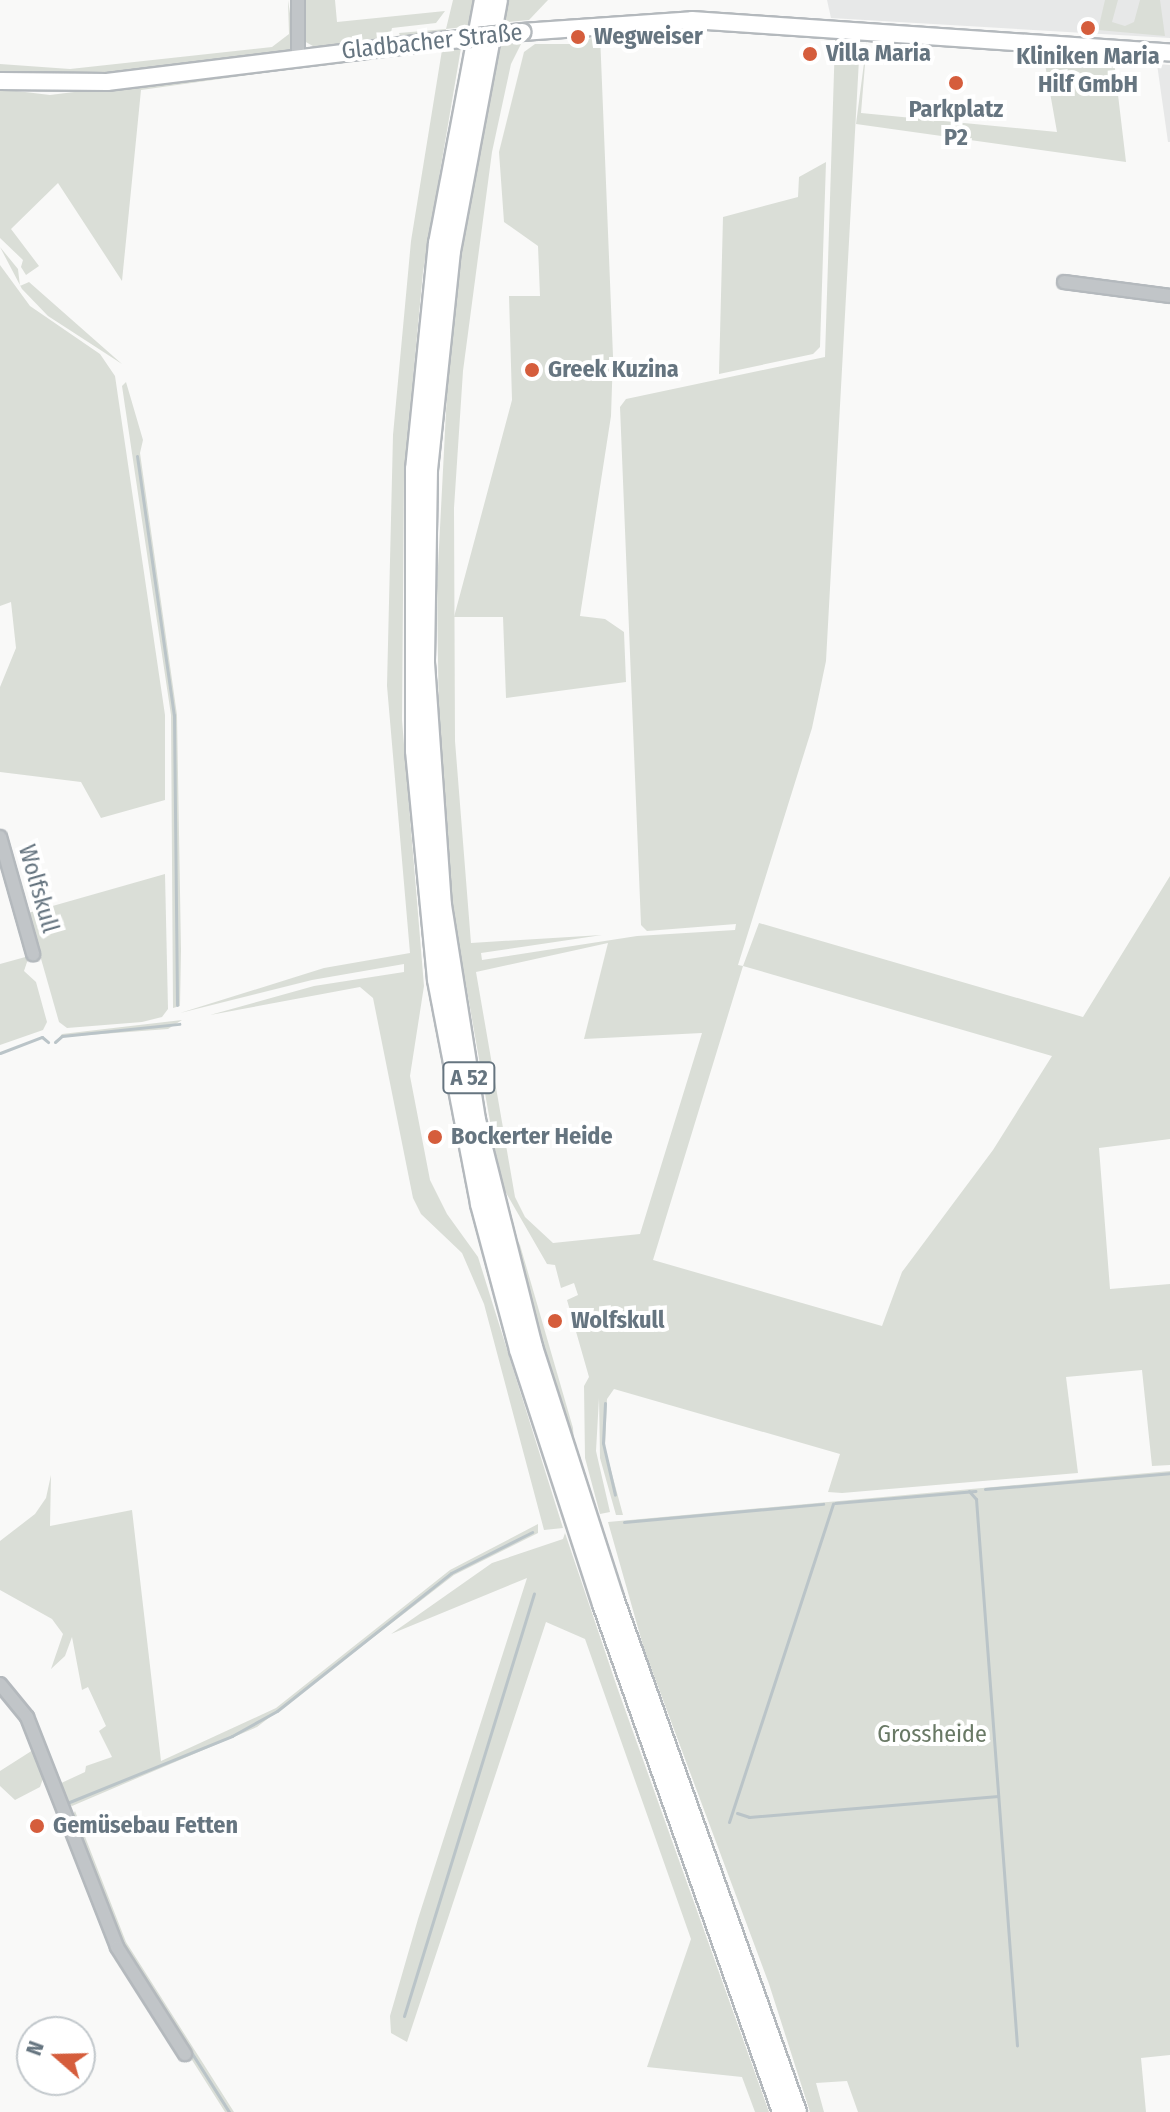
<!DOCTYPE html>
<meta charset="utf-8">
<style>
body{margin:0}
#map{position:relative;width:1170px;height:2112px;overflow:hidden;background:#f9f9f8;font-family:"Fira Sans Condensed",sans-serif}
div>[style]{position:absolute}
.built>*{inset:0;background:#e7e8e8}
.green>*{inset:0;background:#daded7}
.stream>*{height:3px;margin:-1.5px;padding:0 1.5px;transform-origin:1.5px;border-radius:1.5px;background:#bac4c8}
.roads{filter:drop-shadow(2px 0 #b4b9bd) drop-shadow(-2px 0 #b4b9bd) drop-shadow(0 2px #b4b9bd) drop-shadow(0 -2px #b4b9bd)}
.minor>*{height:12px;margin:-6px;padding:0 6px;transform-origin:6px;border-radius:6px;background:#c1c5c8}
.major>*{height:16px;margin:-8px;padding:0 8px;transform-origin:8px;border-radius:8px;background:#fff}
.highway>*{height:18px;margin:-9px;padding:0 9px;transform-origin:9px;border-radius:9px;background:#fff}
.bridges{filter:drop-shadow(2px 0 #b4b9bd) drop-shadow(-2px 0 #b4b9bd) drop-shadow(0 2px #b4b9bd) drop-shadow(0 -2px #b4b9bd)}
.major-bridge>*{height:16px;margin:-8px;padding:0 8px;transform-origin:8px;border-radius:8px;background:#fff}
.dots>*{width:22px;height:22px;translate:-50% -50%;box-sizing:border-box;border:4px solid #fff;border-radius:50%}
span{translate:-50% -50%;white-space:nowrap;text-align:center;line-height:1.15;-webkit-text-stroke:8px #fff;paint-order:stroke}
.shield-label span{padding:2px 6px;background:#fff;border:2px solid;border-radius:6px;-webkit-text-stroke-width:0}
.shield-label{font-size:22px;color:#667580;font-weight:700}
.poi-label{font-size:24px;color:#667580;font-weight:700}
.left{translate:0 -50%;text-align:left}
.street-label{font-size:24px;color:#667580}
.park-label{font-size:24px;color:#697965}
.north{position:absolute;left:16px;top:2016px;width:80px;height:80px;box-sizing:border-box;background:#fff;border:2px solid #c2c8cc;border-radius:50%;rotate:290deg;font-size:22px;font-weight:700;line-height:32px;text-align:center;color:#667580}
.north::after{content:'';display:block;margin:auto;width:28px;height:36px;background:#d55d3c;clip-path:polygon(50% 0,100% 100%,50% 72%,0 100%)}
</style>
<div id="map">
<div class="built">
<i style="clip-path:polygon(827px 0,1170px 0,1170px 38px,831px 18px)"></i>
<i style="clip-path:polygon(327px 5px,328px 29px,315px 29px,308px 6px)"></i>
<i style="clip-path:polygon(1157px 64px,1170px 65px,1170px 142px,1168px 142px)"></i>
</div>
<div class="green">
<i style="clip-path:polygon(288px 0,294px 40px,291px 51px,281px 54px,86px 79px,0 76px,0 64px,70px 69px,272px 47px,289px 34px)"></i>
<i style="clip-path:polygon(302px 0,335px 0,337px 22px,445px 11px,436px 23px,392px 28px,389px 41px,320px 50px,304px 41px)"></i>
<i style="clip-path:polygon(453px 0,479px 0,472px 26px,446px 29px,445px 37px,402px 41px,399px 33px,446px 29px)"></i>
<i style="clip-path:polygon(504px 0,548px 0,529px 20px,498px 23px)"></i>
<i style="clip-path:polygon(1105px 0,1118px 0,1112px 22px,1125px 26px,1134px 22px,1140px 0,1160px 0,1165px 36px,1098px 30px)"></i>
<i style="clip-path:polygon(600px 34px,613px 356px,611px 416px,580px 616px,605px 619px,624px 632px,626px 682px,506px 698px,503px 617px,454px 617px,512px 400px,509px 296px,540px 296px,538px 246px,504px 222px,499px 152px,524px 52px,535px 44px,577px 44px)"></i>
<i style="clip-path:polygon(evenodd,835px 40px,860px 41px,826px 661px,812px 728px,738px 965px,743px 966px,759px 923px,1083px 1017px,1170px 876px,1170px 1139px,1099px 1148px,1110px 1289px,1170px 1284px,1170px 1465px,1152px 1466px,1142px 1370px,1066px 1377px,1078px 1473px,842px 1493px,828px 1492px,840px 1454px,614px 1389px,607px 1399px,605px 1448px,623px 1515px,616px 1515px,600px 1458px,599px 1398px,596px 1451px,610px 1512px,600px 1514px,585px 1458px,584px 1386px,589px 1377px,567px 1300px,578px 1295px,574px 1283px,561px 1288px,555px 1265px,547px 1264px,501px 1184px,453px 911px,439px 733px,437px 586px,448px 373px,464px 237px,500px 44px,522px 42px,511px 64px,492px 152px,463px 371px,454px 508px,455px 741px,471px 943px,602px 935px,481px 953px,482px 960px,637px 936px,735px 930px,736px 924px,647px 931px,641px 925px,620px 407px,626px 399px,825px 357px,835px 40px,608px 943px,584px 1039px,702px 1033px,640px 1234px,553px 1243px,525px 1217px,515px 1197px,476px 972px,608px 943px,835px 40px,743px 966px,1052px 1056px,993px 1150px,902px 1272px,882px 1326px,653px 1260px,743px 966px)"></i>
<i style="clip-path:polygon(867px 40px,861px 113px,1057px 132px,1043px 53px,1114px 61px,1126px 162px,856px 124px)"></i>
<i style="clip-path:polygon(461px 48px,423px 272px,404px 475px,402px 720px,424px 986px,410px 1076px,430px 1180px,447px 1214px,478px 1257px,563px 1528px,544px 1530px,484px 1304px,462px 1253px,421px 1214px,413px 1198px,373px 998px,360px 987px,210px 1015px,314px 986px,404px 972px,404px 964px,312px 980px,180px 1013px,324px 968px,410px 953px,387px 686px,393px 435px,411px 241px,442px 50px)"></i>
<i style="clip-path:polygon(387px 53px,393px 55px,141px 90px,122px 281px,58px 183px,11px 229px,39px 266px,26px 275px,21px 267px,23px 260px,0 238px,0 89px,50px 95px)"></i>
<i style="clip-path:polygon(826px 162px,820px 347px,813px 354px,719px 374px,723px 217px,798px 197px,799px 177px)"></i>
<i style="clip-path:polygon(0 247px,18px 269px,20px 286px,29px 282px,122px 364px,48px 316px,22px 289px)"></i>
<i style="clip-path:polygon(0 265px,30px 306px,100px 354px,115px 376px,165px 715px,165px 800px,101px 818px,81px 782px,0 772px,0 687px,16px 648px,11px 602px,0 606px)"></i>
<i style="clip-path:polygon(126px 382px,143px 440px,140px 453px,177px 715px,181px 950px,180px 1006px,173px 1008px,171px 715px,122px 386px)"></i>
<i style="clip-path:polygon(165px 874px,168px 1009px,162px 1017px,142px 1022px,67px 1028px,59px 1022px,28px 913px)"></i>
<i style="clip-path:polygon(29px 956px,24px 971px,36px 982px,47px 1022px,43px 1030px,0 1045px,0 964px)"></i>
<i style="clip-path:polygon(182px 1020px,168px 1029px,63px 1037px,54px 1044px,62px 1034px)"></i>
<i style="clip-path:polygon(504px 1216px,520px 1245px,573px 1428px,575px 1456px)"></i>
<i style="clip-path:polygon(1170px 1471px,1170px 2055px,1141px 2058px,1146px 2112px,858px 2112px,847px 2081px,816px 2083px,824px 2112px,810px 2112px,769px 1984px,644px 1649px,608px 1522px)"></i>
<i style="clip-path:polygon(51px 1475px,50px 1526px,132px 1510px,161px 1761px,276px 1708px,450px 1570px,538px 1524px,538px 1533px,454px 1575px,257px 1727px,72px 1806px,63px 1802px,57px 1785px,85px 1772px,86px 1766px,112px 1757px,99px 1731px,106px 1726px,88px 1687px,82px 1690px,72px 1637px,65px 1656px,51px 1669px,63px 1634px,52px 1619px,0 1590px,0 1541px,35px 1514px,46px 1498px)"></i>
<i style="clip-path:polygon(565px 1533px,617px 1687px,769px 2112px,755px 2112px,742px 2077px,647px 2067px,691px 1939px,585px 1639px,546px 1622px,407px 2042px,391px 2033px,390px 2016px,418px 1919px,527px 1578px,391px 1634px,492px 1563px,563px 1539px)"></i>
<i style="clip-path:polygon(20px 1710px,44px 1776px,40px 1787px,15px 1800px,0 1786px,0 1771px,33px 1750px)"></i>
<i style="clip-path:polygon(75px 1811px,126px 1942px,234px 2112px,225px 2112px,119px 1945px,70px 1820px)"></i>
</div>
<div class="stream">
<i style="left:137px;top:456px;width:262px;rotate:81.9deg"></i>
<i style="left:174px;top:715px;width:290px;rotate:89.4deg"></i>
<i style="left:55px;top:1042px;width:9px;rotate:-41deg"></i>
<i style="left:62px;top:1036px;width:118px;rotate:-5.9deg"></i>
<i style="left:0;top:1053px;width:45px;rotate:-20.9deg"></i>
<i style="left:42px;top:1037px;width:8px;rotate:40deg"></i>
<i style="left:605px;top:1403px;width:40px;rotate:92.9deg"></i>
<i style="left:603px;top:1443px;width:53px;rotate:77deg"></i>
<i style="left:985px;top:1489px;width:186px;rotate:-4.9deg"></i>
<i style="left:969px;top:1491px;width:11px;rotate:49deg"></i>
<i style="left:976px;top:1499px;width:548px;rotate:85.71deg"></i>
<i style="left:835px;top:1503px;width:141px;rotate:-4.9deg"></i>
<i style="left:624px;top:1522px;width:200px;rotate:-5.2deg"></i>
<i style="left:67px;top:1803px;width:178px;rotate:-22.1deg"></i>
<i style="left:232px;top:1736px;width:51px;rotate:-29.1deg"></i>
<i style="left:277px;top:1711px;width:222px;rotate:-38.4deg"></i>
<i style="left:451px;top:1573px;width:91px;rotate:-26.8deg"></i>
<i style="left:737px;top:1813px;width:13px;rotate:18deg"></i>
<i style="left:749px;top:1817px;width:250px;rotate:-4.8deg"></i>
<i style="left:74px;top:1819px;width:70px;rotate:69deg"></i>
<i style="left:729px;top:1822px;width:335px;rotate:-71.9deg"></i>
<i style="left:139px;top:1970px;width:168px;rotate:57.6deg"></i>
<i style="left:404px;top:2016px;width:442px;rotate:-72.9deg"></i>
</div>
<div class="roads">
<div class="minor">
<i style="left:298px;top:0;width:57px;rotate:90deg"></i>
<i style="left:1064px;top:282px;width:107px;rotate:7.5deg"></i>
<i style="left:0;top:837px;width:122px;rotate:74.2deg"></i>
<i style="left:0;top:1684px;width:43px;rotate:50.7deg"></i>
<i style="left:27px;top:1717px;width:247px;rotate:68.6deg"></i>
<i style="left:117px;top:1947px;width:127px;rotate:57.6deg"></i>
</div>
<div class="major">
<i style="left:522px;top:32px;width:170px;rotate:-4deg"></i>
<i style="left:692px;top:20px;width:479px;rotate:3.9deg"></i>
<i style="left:0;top:81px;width:107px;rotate:0.5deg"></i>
<i style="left:107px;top:82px;width:338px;rotate:-7deg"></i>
</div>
<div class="highway">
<i style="left:484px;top:0;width:247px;rotate:100.7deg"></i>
<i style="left:438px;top:243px;width:227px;rotate:95.8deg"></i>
<i style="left:415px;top:469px;width:282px;rotate:90deg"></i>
<i style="left:415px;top:751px;width:230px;rotate:84.5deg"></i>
<i style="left:437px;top:980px;width:228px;rotate:79.1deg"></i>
<i style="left:480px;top:1204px;width:151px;rotate:75deg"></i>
<i style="left:519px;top:1350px;width:267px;rotate:71.9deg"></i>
<i style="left:602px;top:1604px;width:539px;rotate:70.49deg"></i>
<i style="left:498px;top:0;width:255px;rotate:100.6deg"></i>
<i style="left:451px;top:251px;width:219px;rotate:96deg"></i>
<i style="left:428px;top:469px;width:194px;rotate:90.9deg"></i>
<i style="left:425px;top:663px;width:243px;rotate:86deg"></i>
<i style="left:442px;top:905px;width:218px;rotate:81deg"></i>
<i style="left:476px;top:1120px;width:234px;rotate:75.9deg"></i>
<i style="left:533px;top:1347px;width:264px;rotate:72.1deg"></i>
<i style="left:614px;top:1598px;width:546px;rotate:70.4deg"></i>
</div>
</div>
<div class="bridges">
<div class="major-bridge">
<i style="left:443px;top:41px;width:80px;rotate:-6.5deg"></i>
</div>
</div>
<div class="dots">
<i style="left:1088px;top:28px;background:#d55d3c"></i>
<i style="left:578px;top:37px;background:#d55d3c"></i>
<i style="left:810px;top:54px;background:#d55d3c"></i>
<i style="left:956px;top:83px;background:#d55d3c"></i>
<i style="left:532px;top:370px;background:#d55d3c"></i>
<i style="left:435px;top:1137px;background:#d55d3c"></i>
<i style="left:555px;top:1321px;background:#d55d3c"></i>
<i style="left:37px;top:1826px;background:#d55d3c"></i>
</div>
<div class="shield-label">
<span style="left:469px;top:1078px">A 52</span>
</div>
<div class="poi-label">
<span class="left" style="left:594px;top:37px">Wegweiser</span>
<span class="left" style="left:826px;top:54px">Villa Maria</span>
<span style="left:1088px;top:71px">Kliniken Maria<br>Hilf GmbH</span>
<span style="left:956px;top:124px">Parkplatz<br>P2</span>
<span class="left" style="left:548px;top:370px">Greek Kuzina</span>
<span class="left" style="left:451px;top:1137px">Bockerter Heide</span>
<span class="left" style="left:571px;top:1321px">Wolfskull</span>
<span class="left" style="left:53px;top:1826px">Gemüsebau Fetten</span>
</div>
<div class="street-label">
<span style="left:432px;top:42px;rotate:-6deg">Gladbacher Straße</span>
<span style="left:38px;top:889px;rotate:74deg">Wolfskull</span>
</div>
<div class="park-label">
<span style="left:932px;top:1735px">Grossheide</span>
</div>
<div class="north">N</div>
</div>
